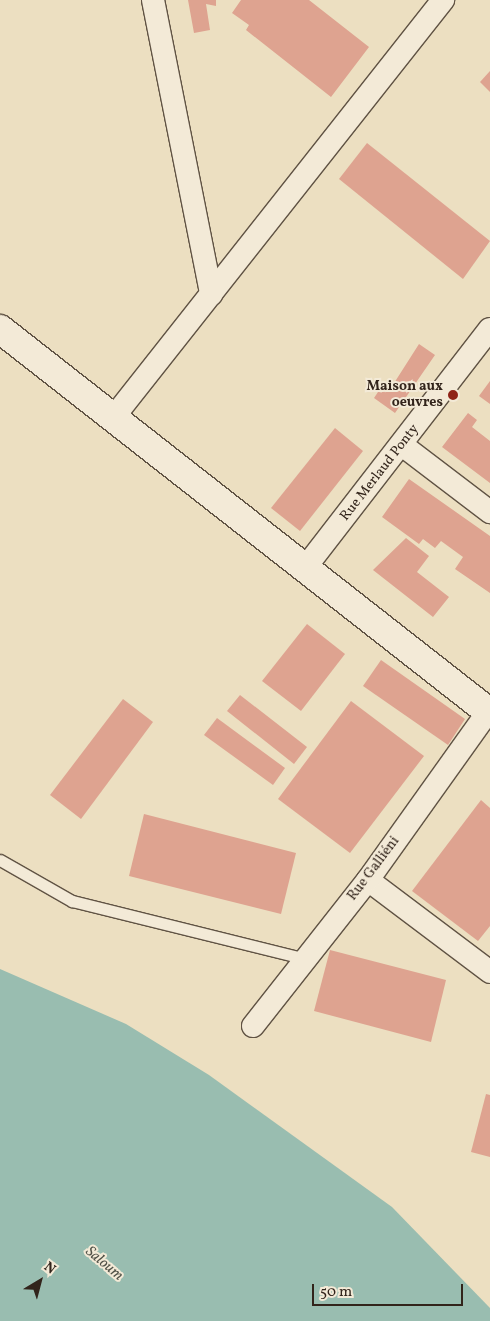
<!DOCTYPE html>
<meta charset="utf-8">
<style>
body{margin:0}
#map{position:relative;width:490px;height:1321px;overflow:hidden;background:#ecdfc1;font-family:Vollkorn,serif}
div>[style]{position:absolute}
.water>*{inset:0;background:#99bdb0}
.building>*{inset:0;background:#dea390}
.roads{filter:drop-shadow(1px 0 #605344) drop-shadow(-1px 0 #605344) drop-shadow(0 1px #605344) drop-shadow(0 -1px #605344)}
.lane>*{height:11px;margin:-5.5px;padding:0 5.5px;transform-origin:5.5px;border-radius:5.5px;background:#f3ead7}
.street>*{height:22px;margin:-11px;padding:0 11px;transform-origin:11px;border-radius:11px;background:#f3ead7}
.secondary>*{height:28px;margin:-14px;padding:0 14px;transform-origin:14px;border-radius:14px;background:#f3ead7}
.dots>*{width:14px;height:14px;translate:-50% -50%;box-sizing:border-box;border:2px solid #f3ead7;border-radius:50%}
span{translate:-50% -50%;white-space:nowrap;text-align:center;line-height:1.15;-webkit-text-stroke:4px #f3ead7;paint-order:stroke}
.poi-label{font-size:14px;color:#32241b;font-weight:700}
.right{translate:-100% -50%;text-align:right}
.street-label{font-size:14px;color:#32241b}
.water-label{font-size:15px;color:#515248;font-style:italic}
.north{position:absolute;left:15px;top:1256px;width:50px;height:50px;-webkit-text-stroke:4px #f3ead7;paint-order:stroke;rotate:37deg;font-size:14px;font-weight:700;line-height:20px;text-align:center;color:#32241b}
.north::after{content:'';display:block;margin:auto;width:18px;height:22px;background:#32241b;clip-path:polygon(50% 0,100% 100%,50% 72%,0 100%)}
.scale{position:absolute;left:312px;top:1284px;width:151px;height:22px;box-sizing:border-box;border:2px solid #32241b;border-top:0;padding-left:6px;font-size:15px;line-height:18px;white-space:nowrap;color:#32241b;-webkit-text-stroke:4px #f3ead7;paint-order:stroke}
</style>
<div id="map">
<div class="water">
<i style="clip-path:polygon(0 969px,126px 1024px,209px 1075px,392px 1207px,490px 1308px,490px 1321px,0 1321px)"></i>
</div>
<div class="building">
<i style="clip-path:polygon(188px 0,216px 0,216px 6px,206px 4px,210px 30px,194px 33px)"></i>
<i style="clip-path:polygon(241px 0,309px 0,369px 47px,331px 97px,246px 30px,249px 25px,232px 13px)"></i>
<i style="clip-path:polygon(490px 71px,490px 92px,480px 82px)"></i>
<i style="clip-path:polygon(367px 143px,490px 241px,463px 279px,339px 179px)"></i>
<i style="clip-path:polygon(419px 344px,435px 355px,395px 413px,374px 398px,382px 386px,389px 391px)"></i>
<i style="clip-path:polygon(490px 381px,490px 404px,479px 396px)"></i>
<i style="clip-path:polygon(468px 413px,477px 420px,472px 427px,490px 441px,490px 483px,442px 447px)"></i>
<i style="clip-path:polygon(335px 428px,363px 451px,300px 531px,271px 508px)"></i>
<i style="clip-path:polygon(409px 479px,490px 536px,490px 593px,455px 569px,463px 557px,441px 541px,435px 548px,423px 539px,419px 544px,382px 517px)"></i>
<i style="clip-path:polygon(406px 538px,429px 556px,417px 572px,449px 597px,433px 617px,373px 570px)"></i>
<i style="clip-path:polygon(307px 624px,345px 654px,301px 711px,262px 681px)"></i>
<i style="clip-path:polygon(381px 660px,465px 719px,448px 745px,363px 686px)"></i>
<i style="clip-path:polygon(240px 695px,307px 747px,294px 764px,227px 711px)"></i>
<i style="clip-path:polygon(123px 699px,153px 722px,81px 819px,50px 795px)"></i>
<i style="clip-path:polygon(351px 701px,424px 756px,350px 853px,278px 799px)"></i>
<i style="clip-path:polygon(217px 718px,285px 768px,273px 785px,204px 735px)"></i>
<i style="clip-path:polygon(481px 800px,490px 808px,490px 926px,478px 941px,412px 891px)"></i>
<i style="clip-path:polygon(144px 814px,296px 853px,281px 914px,129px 876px)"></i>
<i style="clip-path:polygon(330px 950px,446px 980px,431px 1042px,314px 1011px)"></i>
<i style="clip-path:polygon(486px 1094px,490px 1095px,490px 1157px,471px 1152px)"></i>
</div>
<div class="roads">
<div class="lane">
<i style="left:0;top:860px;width:83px;rotate:29.7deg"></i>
<i style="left:72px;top:901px;width:238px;rotate:13.9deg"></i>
</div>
<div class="street">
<i style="left:153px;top:0;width:300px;rotate:78.8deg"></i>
<i style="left:113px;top:418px;width:533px;rotate:-51.71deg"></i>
<i style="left:402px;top:445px;width:111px;rotate:37.3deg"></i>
<i style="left:305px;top:568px;width:302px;rotate:-52.3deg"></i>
<i style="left:368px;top:880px;width:153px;rotate:37deg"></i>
<i style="left:253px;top:1026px;width:186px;rotate:-51.8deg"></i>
<i style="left:368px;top:880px;width:206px;rotate:-54.5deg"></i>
</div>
<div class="secondary">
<i style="left:0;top:329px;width:623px;rotate:38.08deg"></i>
</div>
</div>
<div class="dots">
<i style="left:453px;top:395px;background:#8f2418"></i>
</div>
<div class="poi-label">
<span class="right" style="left:443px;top:395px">Maison aux<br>oeuvres</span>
</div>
<div class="street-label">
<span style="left:380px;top:473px;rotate:-52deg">Rue Merlaud Ponty</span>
<span style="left:374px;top:869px;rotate:-53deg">Rue Galliéni</span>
</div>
<div class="water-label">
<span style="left:104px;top:1264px;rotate:40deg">Saloum</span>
</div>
<div class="north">N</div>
<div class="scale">50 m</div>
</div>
